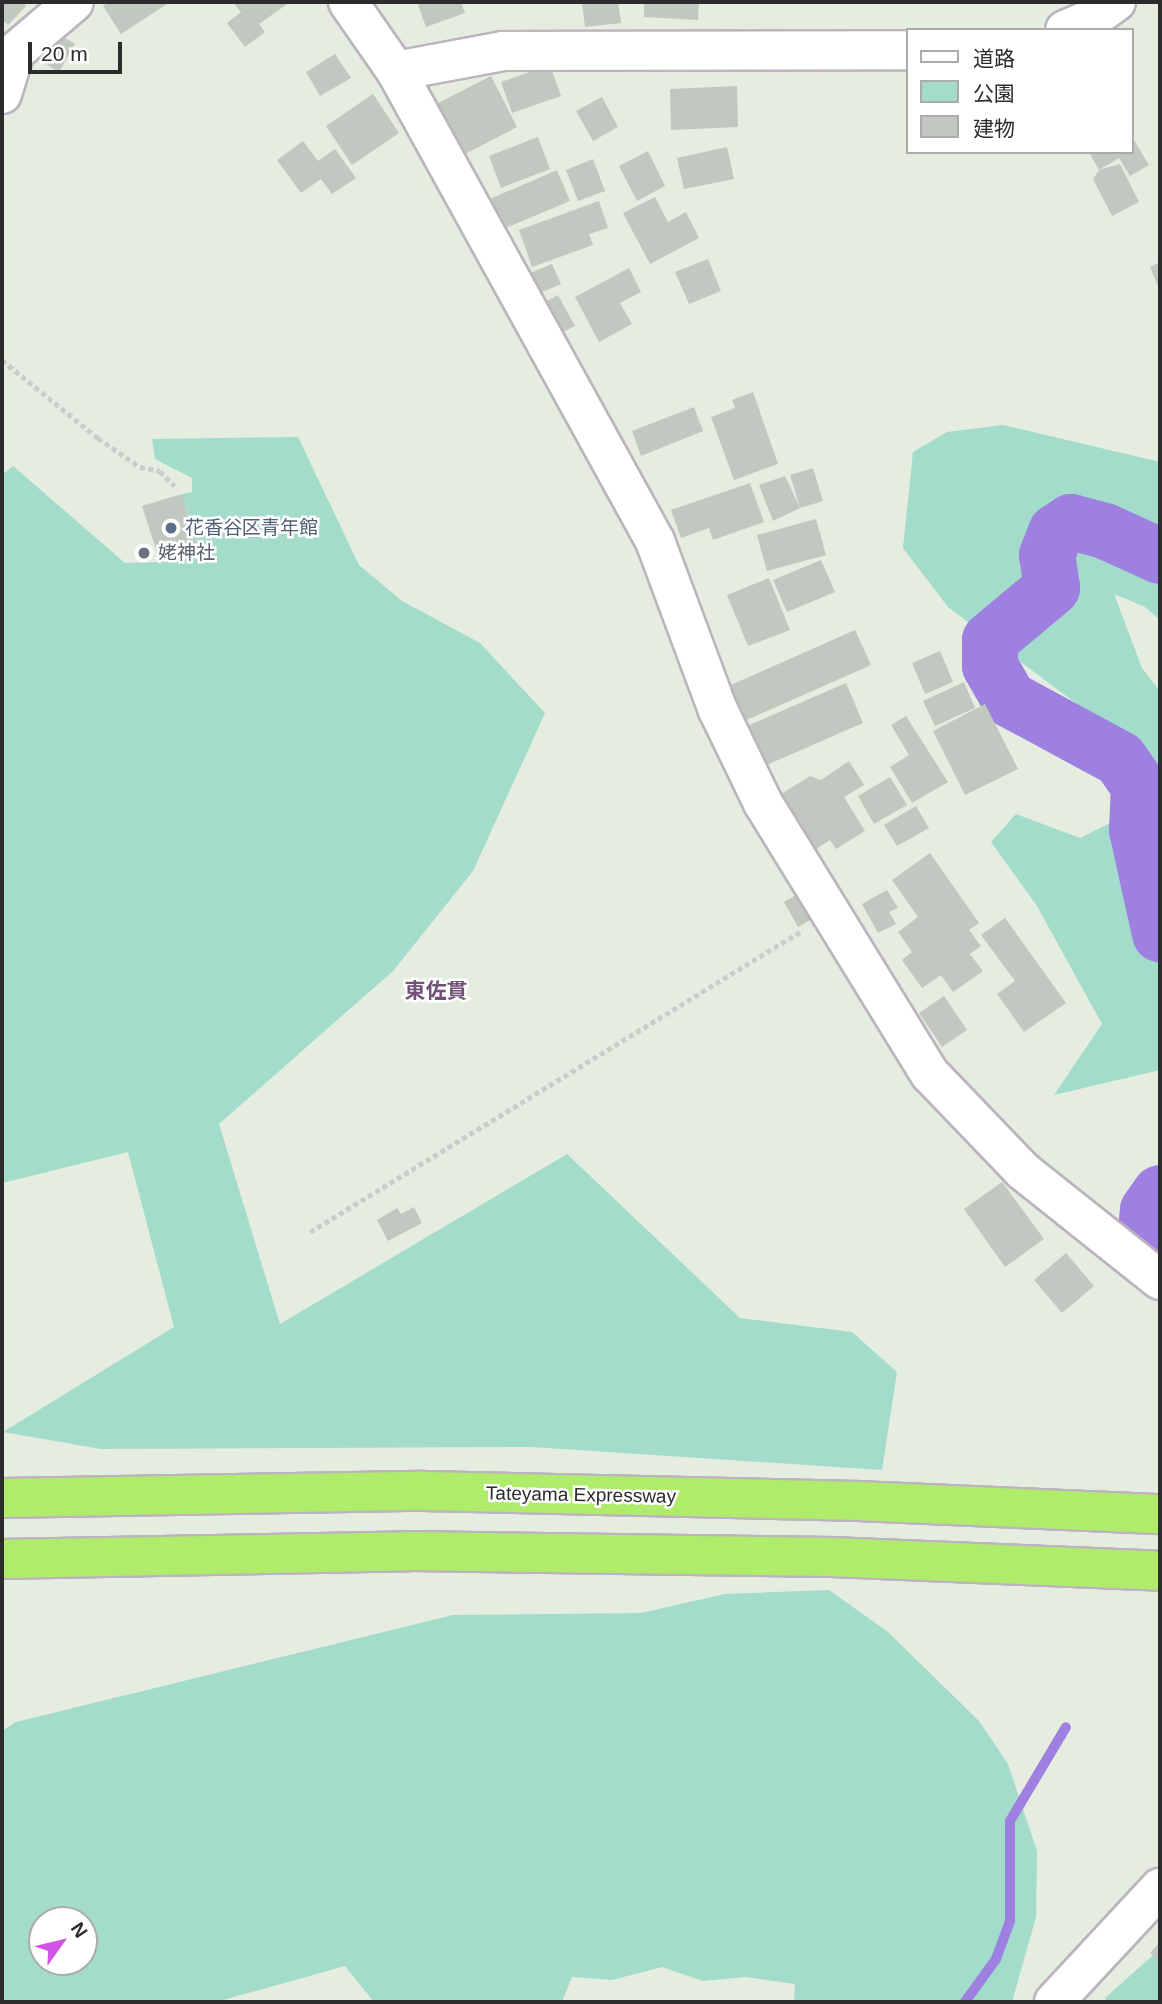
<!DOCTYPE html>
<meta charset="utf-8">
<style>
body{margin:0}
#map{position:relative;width:1162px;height:2004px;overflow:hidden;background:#e5ece0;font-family:Arial,"Noto Sans JP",sans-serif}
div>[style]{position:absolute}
.green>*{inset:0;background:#a3dccb}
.stream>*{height:10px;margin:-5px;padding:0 5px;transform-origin:5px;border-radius:5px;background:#9e80e1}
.river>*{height:56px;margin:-28px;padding:0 28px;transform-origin:28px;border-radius:28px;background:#9e80e1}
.building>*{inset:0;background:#c1c8bf}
.path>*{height:4.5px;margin-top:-2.25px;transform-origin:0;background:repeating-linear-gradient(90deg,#ccc 0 5px,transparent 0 8.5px)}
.roads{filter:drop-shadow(2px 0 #bdb3be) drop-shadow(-2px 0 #bdb3be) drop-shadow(0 2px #bdb3be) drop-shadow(0 -2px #bdb3be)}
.minor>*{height:38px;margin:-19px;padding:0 19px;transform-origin:19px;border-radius:19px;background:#fff}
.highway>*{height:38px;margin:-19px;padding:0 19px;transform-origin:19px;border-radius:19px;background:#afec6b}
.dots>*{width:19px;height:19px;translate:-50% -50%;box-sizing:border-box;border:4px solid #fff;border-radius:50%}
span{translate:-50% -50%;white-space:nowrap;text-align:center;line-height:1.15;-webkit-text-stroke:5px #fff;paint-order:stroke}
.service-label{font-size:19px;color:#4e5e75}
.left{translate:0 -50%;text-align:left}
.worship-label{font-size:19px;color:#5b616d}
.street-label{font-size:19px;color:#2c2c2c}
.neighbourhood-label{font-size:21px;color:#725178;font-weight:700}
.frame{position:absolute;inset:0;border:4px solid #2c2c2c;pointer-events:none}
.legend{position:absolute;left:906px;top:28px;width:228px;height:126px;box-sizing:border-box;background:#fff;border:2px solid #ababab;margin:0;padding:9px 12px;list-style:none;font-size:21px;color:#2c2c2c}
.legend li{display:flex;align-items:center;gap:14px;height:35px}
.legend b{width:35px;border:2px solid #ababab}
.north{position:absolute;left:28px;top:1906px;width:70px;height:70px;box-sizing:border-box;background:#fff;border:2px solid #ababab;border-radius:50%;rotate:56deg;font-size:19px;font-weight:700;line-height:28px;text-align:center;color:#2c2c2c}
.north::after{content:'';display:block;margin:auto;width:24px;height:32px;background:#d054e5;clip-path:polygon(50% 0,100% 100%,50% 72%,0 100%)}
.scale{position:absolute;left:28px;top:42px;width:94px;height:32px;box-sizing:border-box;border:4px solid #2c2c2c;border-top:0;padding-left:9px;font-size:21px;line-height:24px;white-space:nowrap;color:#2c2c2c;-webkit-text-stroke:5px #fff;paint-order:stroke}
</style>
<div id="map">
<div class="green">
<i style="clip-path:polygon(1003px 425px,1160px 462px,1160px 620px,1145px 607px,1114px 594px,1142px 668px,1160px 691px,1160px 792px,1147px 757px,948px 607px,903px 548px,913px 452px,947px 432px)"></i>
<i style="clip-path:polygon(298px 437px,359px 565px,402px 601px,480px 643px,545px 713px,473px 871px,393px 971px,219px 1124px,280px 1324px,567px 1154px,740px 1318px,852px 1332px,897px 1372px,882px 1470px,532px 1447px,101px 1449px,3px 1432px,174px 1327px,128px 1152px,2px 1183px,2px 475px,13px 466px,125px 563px,160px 562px,199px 549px,182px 494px,192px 492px,192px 478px,155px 459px,152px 439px)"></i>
<i style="clip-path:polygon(1160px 798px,1160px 1070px,1054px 1095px,1102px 1024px,1037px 906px,991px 842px,1016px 814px,1080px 838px)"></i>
<i style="clip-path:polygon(evenodd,829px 1590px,888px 1632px,979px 1721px,1008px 1764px,1037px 1851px,1036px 1917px,1012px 2002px,794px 2002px,795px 1984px,746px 1977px,703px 1981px,662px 1967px,612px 1980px,572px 1977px,562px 2002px,374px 2002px,345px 1966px,216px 2002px,2px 2002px,2px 1731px,16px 1722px,453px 1615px,641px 1613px,725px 1594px,829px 1590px,84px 1920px,84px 1962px,42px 1962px,42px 1920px,84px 1920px)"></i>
<i style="clip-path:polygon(1160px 1949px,1160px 2002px,1107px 2002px,1105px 1998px)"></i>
</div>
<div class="stream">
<i style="left:965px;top:2002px;width:53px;rotate:-54.2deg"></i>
<i style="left:996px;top:1959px;width:40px;rotate:-69.8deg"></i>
<i style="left:1010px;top:1921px;width:100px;rotate:-90deg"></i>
<i style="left:1010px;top:1821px;width:109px;rotate:-59.2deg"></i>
</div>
<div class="river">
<i style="left:1160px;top:556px;width:60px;rotate:-155.6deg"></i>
<i style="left:1105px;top:531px;width:35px;rotate:-165deg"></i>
<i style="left:1071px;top:522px;width:18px;rotate:146deg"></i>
<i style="left:1056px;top:532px;width:25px;rotate:111deg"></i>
<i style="left:1047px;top:555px;width:33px;rotate:81deg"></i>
<i style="left:1052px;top:588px;width:81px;rotate:140deg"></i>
<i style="left:990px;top:640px;width:26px;rotate:90deg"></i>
<i style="left:990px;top:666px;width:38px;rotate:60deg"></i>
<i style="left:1009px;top:699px;width:126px;rotate:28.4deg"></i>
<i style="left:1120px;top:759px;width:33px;rotate:55deg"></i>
<i style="left:1139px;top:786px;width:44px;rotate:92.6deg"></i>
<i style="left:1137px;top:830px;width:107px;rotate:77.5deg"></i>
<i style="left:1160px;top:1193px;width:21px;rotate:125deg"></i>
<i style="left:1148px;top:1210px;width:19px;rotate:96deg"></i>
<i style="left:1146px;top:1229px;width:21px;rotate:90deg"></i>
<i style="left:1146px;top:1250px;width:16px;rotate:27deg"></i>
</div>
<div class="building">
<i style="clip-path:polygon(2px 2px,22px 2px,26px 6px,8px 25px,2px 19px)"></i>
<i style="clip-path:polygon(109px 2px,166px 2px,167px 4px,121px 34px,103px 6px)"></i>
<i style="clip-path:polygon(233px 2px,290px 2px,259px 24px,265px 32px,245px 47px,227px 23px,241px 12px)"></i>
<i style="clip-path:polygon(417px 2px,461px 2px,465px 13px,426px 27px)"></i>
<i style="clip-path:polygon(582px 2px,618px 2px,621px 23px,585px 27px)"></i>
<i style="clip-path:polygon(644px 2px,699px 2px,698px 20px,644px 17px)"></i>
<i style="clip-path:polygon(47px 27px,75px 44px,59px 72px,30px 54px)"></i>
<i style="clip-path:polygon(335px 54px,351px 78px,320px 96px,306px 72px)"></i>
<i style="clip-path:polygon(550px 65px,561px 96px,512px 113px,501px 82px)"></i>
<i style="clip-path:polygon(491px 76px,517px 127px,465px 154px,438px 103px)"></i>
<i style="clip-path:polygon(737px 86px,738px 127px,671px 130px,670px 89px)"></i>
<i style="clip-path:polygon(373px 94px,399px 133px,352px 165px,326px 126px)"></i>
<i style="clip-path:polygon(602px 97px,618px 127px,593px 141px,576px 111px)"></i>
<i style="clip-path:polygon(538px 137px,550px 169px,501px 188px,489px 156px)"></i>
<i style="clip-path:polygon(1132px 137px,1149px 165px,1130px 176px,1119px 158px,1099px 170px,1120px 164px,1139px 202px,1112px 216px,1093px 179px,1099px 170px,1089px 152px,1132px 152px)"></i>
<i style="clip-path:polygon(303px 141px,318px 161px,335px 149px,356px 178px,332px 194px,321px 179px,301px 193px,277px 160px)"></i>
<i style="clip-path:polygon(727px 147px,734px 179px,684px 189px,677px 158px)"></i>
<i style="clip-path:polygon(648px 151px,665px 186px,637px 201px,619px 166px)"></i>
<i style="clip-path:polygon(593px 159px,605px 191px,578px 201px,566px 170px)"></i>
<i style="clip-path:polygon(557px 170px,570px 201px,503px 229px,490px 199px)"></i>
<i style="clip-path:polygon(655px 197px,668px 222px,686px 212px,699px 238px,650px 264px,623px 213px)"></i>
<i style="clip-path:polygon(599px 201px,608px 228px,589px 234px,593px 245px,532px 267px,519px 230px)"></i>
<i style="clip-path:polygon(708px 259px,721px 291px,689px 304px,675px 272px)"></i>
<i style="clip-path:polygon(1160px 262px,1160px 291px,1150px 267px)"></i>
<i style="clip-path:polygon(552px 264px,561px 284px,528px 298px,520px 277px)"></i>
<i style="clip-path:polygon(629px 268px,641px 292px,620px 303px,632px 324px,599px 342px,575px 297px)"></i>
<i style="clip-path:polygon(558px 295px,575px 326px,556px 336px,539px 305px)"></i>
<i style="clip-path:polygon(753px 392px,778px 464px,734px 480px,711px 417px,735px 408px,732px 400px)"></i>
<i style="clip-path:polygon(694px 407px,703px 431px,641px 456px,632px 431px)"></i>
<i style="clip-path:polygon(813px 468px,823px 501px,800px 508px,790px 475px)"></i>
<i style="clip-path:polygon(785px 476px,800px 508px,773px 521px,759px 485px)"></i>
<i style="clip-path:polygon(750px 483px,764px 522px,713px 540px,709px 528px,681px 538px,671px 510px)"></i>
<i style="clip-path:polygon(182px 494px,199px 550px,160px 562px,142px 506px)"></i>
<i style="clip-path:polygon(816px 519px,826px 555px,767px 571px,757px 535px)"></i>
<i style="clip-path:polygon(147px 546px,151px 557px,142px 559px,138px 549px)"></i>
<i style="clip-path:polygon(821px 560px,835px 592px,787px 612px,773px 580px)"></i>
<i style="clip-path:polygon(769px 578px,790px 630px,748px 646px,727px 595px)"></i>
<i style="clip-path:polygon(855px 630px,871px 665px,740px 723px,724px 688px)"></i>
<i style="clip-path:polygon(940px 651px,953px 682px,925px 694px,912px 663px)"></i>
<i style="clip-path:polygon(964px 682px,975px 708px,935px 726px,923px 701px)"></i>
<i style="clip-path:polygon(846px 683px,863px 723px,762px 767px,745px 727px)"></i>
<i style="clip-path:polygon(985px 704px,1018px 769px,965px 795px,933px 731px)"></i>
<i style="clip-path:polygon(906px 716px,948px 782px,912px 803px,890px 767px,909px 755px,891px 725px)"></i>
<i style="clip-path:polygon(849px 761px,864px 785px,844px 797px,865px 831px,836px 849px,830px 840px,813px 851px,778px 796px,810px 776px,821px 780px)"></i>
<i style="clip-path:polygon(890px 777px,907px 805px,874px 824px,858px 796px)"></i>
<i style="clip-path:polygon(916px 806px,929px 828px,897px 846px,884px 825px)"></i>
<i style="clip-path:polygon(930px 853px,979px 923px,969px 930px,981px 946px,970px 954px,983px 971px,953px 992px,941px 975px,922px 988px,902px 960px,912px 952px,898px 932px,918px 917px,892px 880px)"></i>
<i style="clip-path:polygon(805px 890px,819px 915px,798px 927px,784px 902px)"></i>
<i style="clip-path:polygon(887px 890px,898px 908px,889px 912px,896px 924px,878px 933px,862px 904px)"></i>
<i style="clip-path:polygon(1005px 918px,1066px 1003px,1024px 1032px,997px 994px,1015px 981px,981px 935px)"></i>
<i style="clip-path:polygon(944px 996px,967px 1030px,942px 1047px,919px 1013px)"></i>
<i style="clip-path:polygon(1002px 1182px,1044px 1239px,1005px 1267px,964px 1209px)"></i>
<i style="clip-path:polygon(414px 1207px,422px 1223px,388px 1241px,377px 1220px,397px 1208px,401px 1214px)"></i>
<i style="clip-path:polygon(1066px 1253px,1094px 1286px,1062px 1313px,1034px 1280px)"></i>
<i style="clip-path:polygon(1160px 1942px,1160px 1962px,1150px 1953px)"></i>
</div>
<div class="path">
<i style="left:2px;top:360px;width:124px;rotate:39.1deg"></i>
<i style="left:98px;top:438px;width:51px;rotate:34.6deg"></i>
<i style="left:140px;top:467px;width:20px;rotate:11deg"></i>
<i style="left:160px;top:471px;width:21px;rotate:45deg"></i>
<i style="left:310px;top:1232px;width:578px;rotate:-31.49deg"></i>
</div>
<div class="roads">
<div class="minor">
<i style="left:348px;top:2px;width:84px;rotate:55.2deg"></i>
<i style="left:396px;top:71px;width:537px;rotate:61.14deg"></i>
<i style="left:655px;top:541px;width:180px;rotate:69.6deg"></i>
<i style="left:718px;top:710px;width:103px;rotate:64.2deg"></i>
<i style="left:763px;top:803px;width:318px;rotate:58.4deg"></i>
<i style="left:930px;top:1074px;width:134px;rotate:46.2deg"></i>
<i style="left:1023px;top:1171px;width:175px;rotate:38.5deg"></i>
<i style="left:1065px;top:30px;width:33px;rotate:-23deg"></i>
<i style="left:1095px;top:17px;width:26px;rotate:-36deg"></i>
<i style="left:396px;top:71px;width:109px;rotate:-10.6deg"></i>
<i style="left:503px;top:51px;width:405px;rotate:-0.1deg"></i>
<i style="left:2px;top:94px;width:44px;rotate:-72.8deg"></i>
<i style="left:15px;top:52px;width:77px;rotate:-40.3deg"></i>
<i style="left:1054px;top:2002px;width:156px;rotate:-47.1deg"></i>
</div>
<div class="highway">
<i style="left:2px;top:1498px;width:421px;rotate:-1deg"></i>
<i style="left:423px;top:1491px;width:437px;rotate:1.3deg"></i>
<i style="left:860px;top:1501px;width:300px;rotate:2.5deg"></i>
<i style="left:2px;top:1559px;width:409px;rotate:-1.1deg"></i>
<i style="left:411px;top:1551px;width:421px;rotate:0.8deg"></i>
<i style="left:832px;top:1557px;width:328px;rotate:2.4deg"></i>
</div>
</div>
<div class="dots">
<i style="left:171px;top:528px;background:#5c6f8a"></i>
<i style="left:144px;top:553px;background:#6b7280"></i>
</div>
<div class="service-label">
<span class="left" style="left:185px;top:528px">花香谷区青年館</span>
</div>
<div class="worship-label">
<span class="left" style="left:158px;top:553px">姥神社</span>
</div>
<div class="street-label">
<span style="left:581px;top:1495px;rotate:1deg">Tateyama Expressway</span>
</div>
<div class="neighbourhood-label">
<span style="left:436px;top:991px">東佐貫</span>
</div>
<div class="frame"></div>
<ul class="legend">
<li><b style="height:9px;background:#fff"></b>道路</li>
<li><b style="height:19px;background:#a3dccb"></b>公園</li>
<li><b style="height:19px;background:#c1c8bf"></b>建物</li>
</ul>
<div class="north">N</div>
<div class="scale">20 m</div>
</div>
